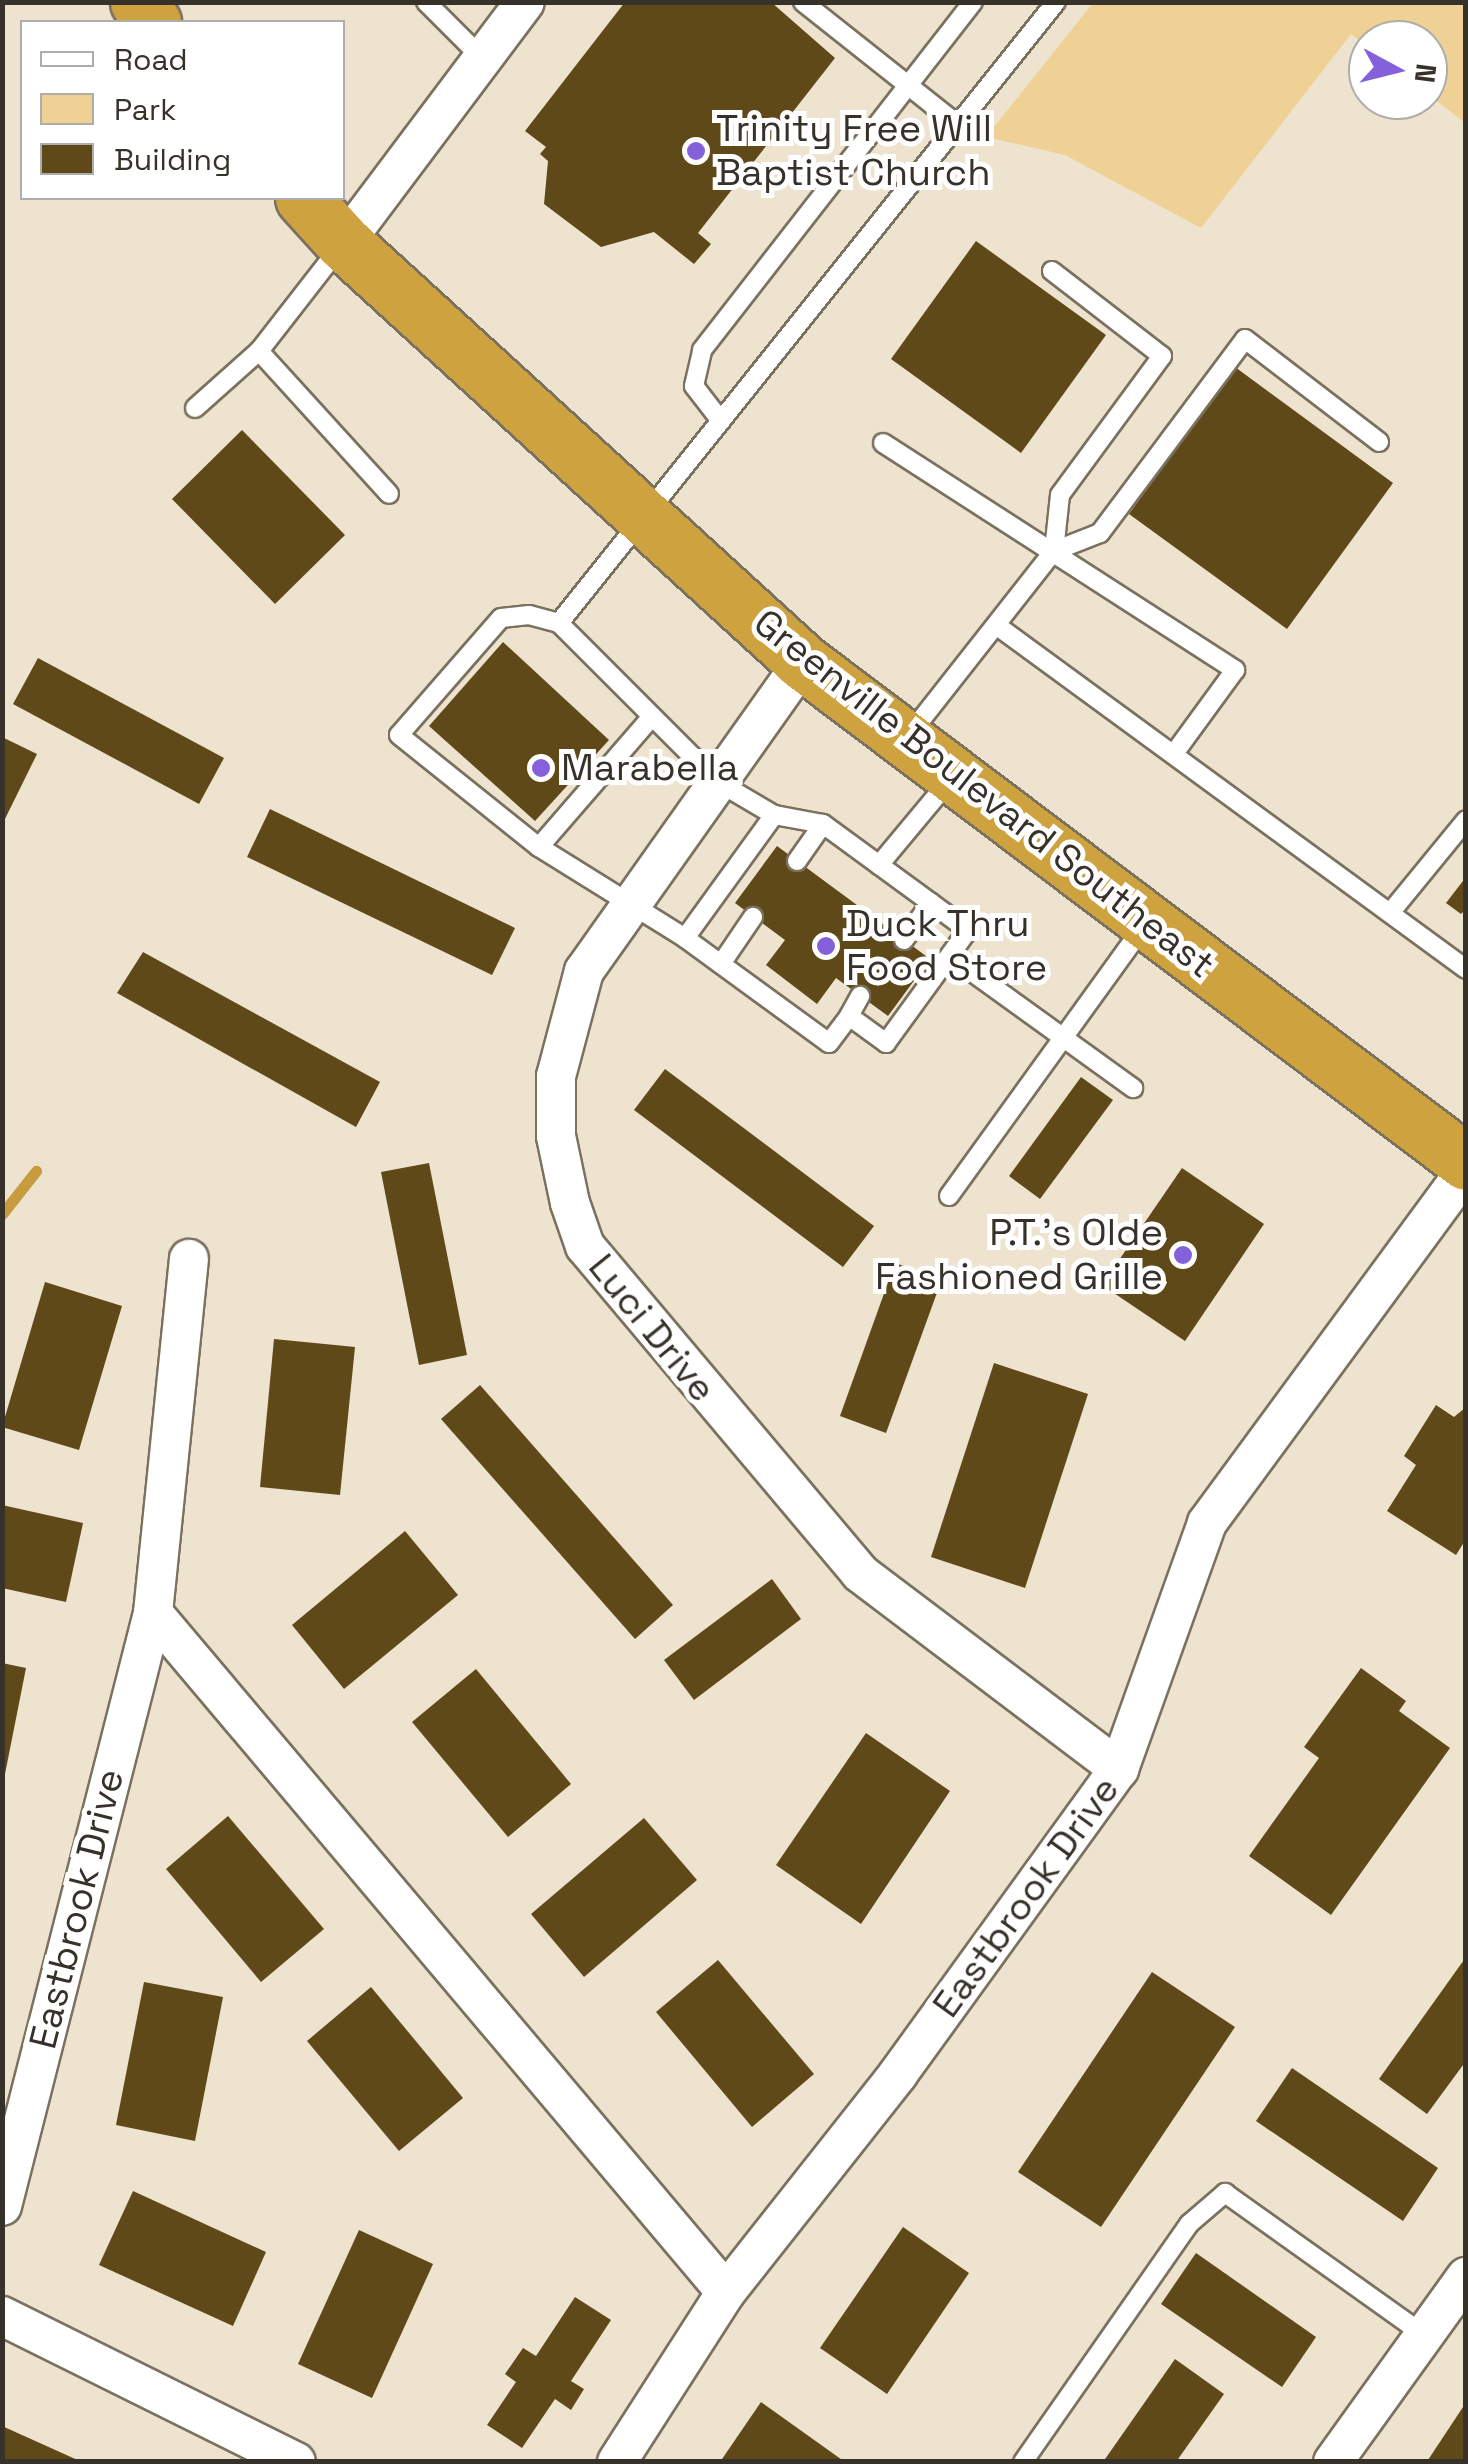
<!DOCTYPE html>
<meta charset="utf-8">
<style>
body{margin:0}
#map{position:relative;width:1468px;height:2464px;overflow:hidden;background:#ede3cf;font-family:"Space Grotesk",sans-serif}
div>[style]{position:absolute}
.green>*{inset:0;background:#efd196}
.stream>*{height:11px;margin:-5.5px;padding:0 5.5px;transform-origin:5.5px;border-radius:5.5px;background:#c79c3f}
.building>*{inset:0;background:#604918}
.roads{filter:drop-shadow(2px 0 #7a715f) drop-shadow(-2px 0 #7a715f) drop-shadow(0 2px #7a715f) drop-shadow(0 -2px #7a715f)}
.lane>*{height:18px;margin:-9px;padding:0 9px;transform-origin:9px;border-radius:9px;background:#fff}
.street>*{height:38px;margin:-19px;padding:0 19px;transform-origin:19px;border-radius:19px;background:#fff}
.highway>*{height:55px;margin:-27.5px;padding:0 27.5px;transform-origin:27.5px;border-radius:27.5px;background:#cfa240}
.dots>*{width:28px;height:28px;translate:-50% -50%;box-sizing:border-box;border:5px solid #fff;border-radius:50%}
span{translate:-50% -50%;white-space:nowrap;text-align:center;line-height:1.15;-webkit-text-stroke:10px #fff;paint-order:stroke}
.poi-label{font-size:38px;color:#36322a}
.left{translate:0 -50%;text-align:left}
.right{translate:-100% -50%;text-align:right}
.street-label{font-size:38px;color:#36322a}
.frame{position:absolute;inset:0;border:5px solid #36322a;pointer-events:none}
.legend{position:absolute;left:20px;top:20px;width:325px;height:180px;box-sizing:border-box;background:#fff;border:2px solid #afadaa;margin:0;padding:12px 18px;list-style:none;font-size:30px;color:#36322a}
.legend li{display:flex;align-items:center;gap:20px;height:50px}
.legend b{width:50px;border:2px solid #afadaa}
.north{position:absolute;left:1348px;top:20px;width:100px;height:100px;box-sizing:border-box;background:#fff;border:2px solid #afadaa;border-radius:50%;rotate:97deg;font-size:28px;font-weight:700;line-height:40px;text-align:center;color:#36322a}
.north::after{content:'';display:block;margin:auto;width:35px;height:45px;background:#8460db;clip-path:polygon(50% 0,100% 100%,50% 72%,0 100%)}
</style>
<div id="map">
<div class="green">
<i style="clip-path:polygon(1093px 3px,1465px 3px,1465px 123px,1428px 94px,1428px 40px,1368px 40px,1368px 47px,1351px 34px,1201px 228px,1065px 155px,986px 137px)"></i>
</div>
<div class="stream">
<i style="left:2px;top:1214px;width:55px;rotate:-51.7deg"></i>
</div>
<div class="building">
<i style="clip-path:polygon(625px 2px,771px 2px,835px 58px,698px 233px,711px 244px,694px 264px,654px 232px,601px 247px,544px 204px,548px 161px,540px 154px,546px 147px,525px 131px)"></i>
<i style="clip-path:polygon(976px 241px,1106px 335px,1021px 453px,891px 359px)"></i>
<i style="clip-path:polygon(1235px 367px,1393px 483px,1287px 629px,1129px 514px)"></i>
<i style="clip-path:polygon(242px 430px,345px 535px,275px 604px,172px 499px)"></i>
<i style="clip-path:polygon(503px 642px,609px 740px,535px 821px,429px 726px)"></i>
<i style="clip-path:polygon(38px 658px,224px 758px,199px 804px,13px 704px)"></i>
<i style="clip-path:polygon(2px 737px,37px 754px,2px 825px)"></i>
<i style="clip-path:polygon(270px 809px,515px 928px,492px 975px,247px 857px)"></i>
<i style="clip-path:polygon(777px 846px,930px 959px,888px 1016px,836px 978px,817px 1004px,766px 965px,785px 940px,735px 903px)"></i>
<i style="clip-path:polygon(1466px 877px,1466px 909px,1461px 914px,1446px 903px)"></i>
<i style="clip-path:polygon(143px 952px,380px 1082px,356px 1127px,117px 993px)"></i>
<i style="clip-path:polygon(665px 1069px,874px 1226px,843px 1267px,634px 1110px)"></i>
<i style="clip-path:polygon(1081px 1077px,1113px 1100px,1040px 1199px,1009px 1176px)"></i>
<i style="clip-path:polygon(429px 1163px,467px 1355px,419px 1365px,381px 1172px)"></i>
<i style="clip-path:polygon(1182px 1168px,1264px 1224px,1185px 1341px,1102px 1285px)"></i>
<i style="clip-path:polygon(895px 1263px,942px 1279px,886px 1433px,840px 1416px)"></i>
<i style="clip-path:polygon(45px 1282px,122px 1306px,79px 1450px,2px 1427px)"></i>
<i style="clip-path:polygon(274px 1339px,355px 1347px,340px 1495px,260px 1487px)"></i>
<i style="clip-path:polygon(994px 1363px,1088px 1394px,1025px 1588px,931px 1557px)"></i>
<i style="clip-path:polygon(480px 1385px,673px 1605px,635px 1639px,441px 1419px)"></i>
<i style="clip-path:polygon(1436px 1405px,1454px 1417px,1466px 1407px,1466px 1539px,1456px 1555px,1387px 1511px,1416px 1465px,1404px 1456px)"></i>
<i style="clip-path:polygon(2px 1505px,83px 1523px,66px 1602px,2px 1588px)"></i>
<i style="clip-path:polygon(405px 1531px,458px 1595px,344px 1689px,292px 1625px)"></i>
<i style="clip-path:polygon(772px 1579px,801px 1619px,694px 1700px,664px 1660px)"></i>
<i style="clip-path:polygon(2px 1663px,26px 1668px,4px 1779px,2px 1779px)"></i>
<i style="clip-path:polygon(1361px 1668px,1406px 1701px,1399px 1711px,1450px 1748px,1331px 1915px,1249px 1856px,1319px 1758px,1304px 1747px)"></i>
<i style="clip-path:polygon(476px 1669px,571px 1784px,508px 1837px,412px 1722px)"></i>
<i style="clip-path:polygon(866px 1733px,950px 1791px,861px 1924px,776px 1865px)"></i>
<i style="clip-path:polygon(228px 1816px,324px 1929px,261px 1982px,166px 1869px)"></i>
<i style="clip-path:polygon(644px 1818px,697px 1880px,584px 1977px,531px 1914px)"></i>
<i style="clip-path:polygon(1466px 1957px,1466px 2061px,1427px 2114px,1379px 2079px)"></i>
<i style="clip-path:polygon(718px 1960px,814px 2074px,752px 2127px,656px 2012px)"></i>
<i style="clip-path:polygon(1152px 1972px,1235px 2027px,1101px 2227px,1018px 2172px)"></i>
<i style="clip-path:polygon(144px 1982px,223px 1997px,195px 2141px,116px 2125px)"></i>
<i style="clip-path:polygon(371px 1987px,463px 2098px,399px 2151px,307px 2041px)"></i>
<i style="clip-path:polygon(1292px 2068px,1438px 2168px,1403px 2221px,1256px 2121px)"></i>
<i style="clip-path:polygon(133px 2191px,266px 2252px,233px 2326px,99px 2265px)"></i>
<i style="clip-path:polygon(903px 2227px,969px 2273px,887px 2394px,820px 2348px)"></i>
<i style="clip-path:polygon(359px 2230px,433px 2264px,372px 2398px,298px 2364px)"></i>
<i style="clip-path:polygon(1196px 2253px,1316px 2337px,1282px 2387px,1161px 2304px)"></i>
<i style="clip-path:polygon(575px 2297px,611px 2320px,571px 2381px,584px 2389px,571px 2410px,555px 2399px,522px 2448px,487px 2425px,516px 2382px,505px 2374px,523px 2348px,536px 2356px)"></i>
<i style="clip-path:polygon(1175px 2359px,1224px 2394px,1176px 2462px,1103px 2462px)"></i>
<i style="clip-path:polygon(761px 2402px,845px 2462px,720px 2462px)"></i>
<i style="clip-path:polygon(1463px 2407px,1466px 2462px,1430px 2462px,1428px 2460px)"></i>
<i style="clip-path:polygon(2px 2426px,82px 2462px,2px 2462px)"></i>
</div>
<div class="roads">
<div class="lane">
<i style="left:426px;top:2px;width:79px;rotate:45deg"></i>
<i style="left:803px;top:2px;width:198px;rotate:38.4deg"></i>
<i style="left:340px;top:247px;width:132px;rotate:127.9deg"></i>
<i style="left:259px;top:351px;width:193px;rotate:47.7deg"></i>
<i style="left:1052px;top:271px;width:139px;rotate:37.7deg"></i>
<i style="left:1162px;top:356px;width:172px;rotate:126.3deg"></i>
<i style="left:1060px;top:495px;width:56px;rotate:96.1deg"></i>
<i style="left:195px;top:408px;width:86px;rotate:-41.7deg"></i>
<i style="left:721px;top:421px;width:44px;rotate:-127.6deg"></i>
<i style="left:694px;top:386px;width:37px;rotate:-77deg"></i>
<i style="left:702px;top:350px;width:441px;rotate:-52.1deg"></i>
<i style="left:883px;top:443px;width:419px;rotate:32.8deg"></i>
<i style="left:1235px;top:670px;width:100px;rotate:126.1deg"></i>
<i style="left:559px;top:623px;width:31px;rotate:-165deg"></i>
<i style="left:529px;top:615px;width:28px;rotate:174deg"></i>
<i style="left:501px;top:618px;width:155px;rotate:131.1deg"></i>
<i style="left:399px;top:735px;width:179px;rotate:38.7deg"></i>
<i style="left:539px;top:847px;width:168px;rotate:-49.1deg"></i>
<i style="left:996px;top:625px;width:582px;rotate:36.2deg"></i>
<i style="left:909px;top:735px;width:234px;rotate:-51.8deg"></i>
<i style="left:1054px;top:551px;width:49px;rotate:-21.4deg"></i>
<i style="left:1100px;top:533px;width:242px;rotate:-53.2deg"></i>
<i style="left:1245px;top:339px;width:169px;rotate:37.5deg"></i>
<i style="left:539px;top:847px;width:172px;rotate:31.9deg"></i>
<i style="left:685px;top:938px;width:178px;rotate:36.1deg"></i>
<i style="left:829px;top:1043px;width:34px;rotate:-53deg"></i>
<i style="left:849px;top:1016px;width:46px;rotate:36.1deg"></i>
<i style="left:886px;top:1043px;width:140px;rotate:-54deg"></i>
<i style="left:968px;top:930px;width:180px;rotate:-143.8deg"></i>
<i style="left:823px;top:824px;width:50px;rotate:-169.6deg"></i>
<i style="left:797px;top:861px;width:45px;rotate:-54.9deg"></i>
<i style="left:879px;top:865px;width:109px;rotate:-50.2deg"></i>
<i style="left:1390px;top:913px;width:120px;rotate:-50.7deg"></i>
<i style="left:685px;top:938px;width:152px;rotate:-54.1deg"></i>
<i style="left:774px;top:815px;width:65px;rotate:-149.5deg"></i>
<i style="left:718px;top:782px;width:225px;rotate:-135deg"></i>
<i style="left:559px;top:623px;width:795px;rotate:-51.33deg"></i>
<i style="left:904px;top:940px;width:46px;rotate:-53.9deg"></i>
<i style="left:950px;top:956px;width:226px;rotate:35.8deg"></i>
<i style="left:721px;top:964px;width:57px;rotate:-55.8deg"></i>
<i style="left:849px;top:1016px;width:23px;rotate:-61deg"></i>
<i style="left:949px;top:1196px;width:333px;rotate:-54.2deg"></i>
<i style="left:1023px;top:2462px;width:290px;rotate:-55.1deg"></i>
<i style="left:1189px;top:2224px;width:48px;rotate:-40.7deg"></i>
<i style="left:1225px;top:2193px;width:244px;rotate:35.5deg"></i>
</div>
<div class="street">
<i style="left:344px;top:243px;width:301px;rotate:-53.1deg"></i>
<i style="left:803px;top:662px;width:379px;rotate:125.3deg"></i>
<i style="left:584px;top:971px;width:109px;rotate:104.9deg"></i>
<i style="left:556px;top:1076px;width:60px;rotate:90deg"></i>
<i style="left:556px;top:1136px;width:68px;rotate:78.2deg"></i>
<i style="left:570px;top:1203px;width:46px;rotate:70.8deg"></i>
<i style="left:585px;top:1246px;width:427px;rotate:49.9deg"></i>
<i style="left:860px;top:1573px;width:325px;rotate:37.1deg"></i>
<i style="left:153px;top:1613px;width:888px;rotate:49.84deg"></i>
<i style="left:726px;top:2292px;width:202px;rotate:122.7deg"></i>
<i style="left:2px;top:2206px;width:612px;rotate:-75.71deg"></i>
<i style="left:153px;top:1613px;width:356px;rotate:-84.2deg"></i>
<i style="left:726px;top:2292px;width:278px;rotate:-51.7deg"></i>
<i style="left:898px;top:2074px;width:377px;rotate:-54.1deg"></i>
<i style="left:1119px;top:1769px;width:261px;rotate:-70.3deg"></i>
<i style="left:1207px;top:1523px;width:437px;rotate:-53.7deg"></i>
<i style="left:2px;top:2316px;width:328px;rotate:26.4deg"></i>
<i style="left:1333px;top:2462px;width:228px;rotate:-54.3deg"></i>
</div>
<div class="highway">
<i style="left:138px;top:2px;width:25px;rotate:53deg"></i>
<i style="left:303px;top:198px;width:61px;rotate:47.7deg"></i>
<i style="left:344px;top:243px;width:621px;rotate:42.39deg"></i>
<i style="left:803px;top:662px;width:830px;rotate:37.02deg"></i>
</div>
</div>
<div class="dots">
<i style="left:696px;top:151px;background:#8460db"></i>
<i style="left:541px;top:768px;background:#8460db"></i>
<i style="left:826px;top:946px;background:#8460db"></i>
<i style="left:1183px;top:1255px;background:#8460db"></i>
</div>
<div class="poi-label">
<span class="left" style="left:716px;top:151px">Trinity Free Will<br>Baptist Church</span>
<span class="left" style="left:561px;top:768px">Marabella</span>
<span class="left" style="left:846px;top:946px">Duck Thru<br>Food Store</span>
<span class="right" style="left:1163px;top:1255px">P.T.’s Olde<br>Fashioned Grille</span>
</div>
<div class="street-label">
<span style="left:984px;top:794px;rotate:38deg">Greenville Boulevard Southeast</span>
<span style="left:652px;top:1328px;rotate:51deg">Luci Drive</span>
<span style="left:1026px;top:1897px;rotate:-54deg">Eastbrook Drive</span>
<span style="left:77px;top:1909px;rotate:-76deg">Eastbrook Drive</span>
</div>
<div class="frame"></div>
<ul class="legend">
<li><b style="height:12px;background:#fff"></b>Road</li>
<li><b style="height:28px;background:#efd196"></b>Park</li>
<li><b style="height:28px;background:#604918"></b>Building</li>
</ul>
<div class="north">N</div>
</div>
